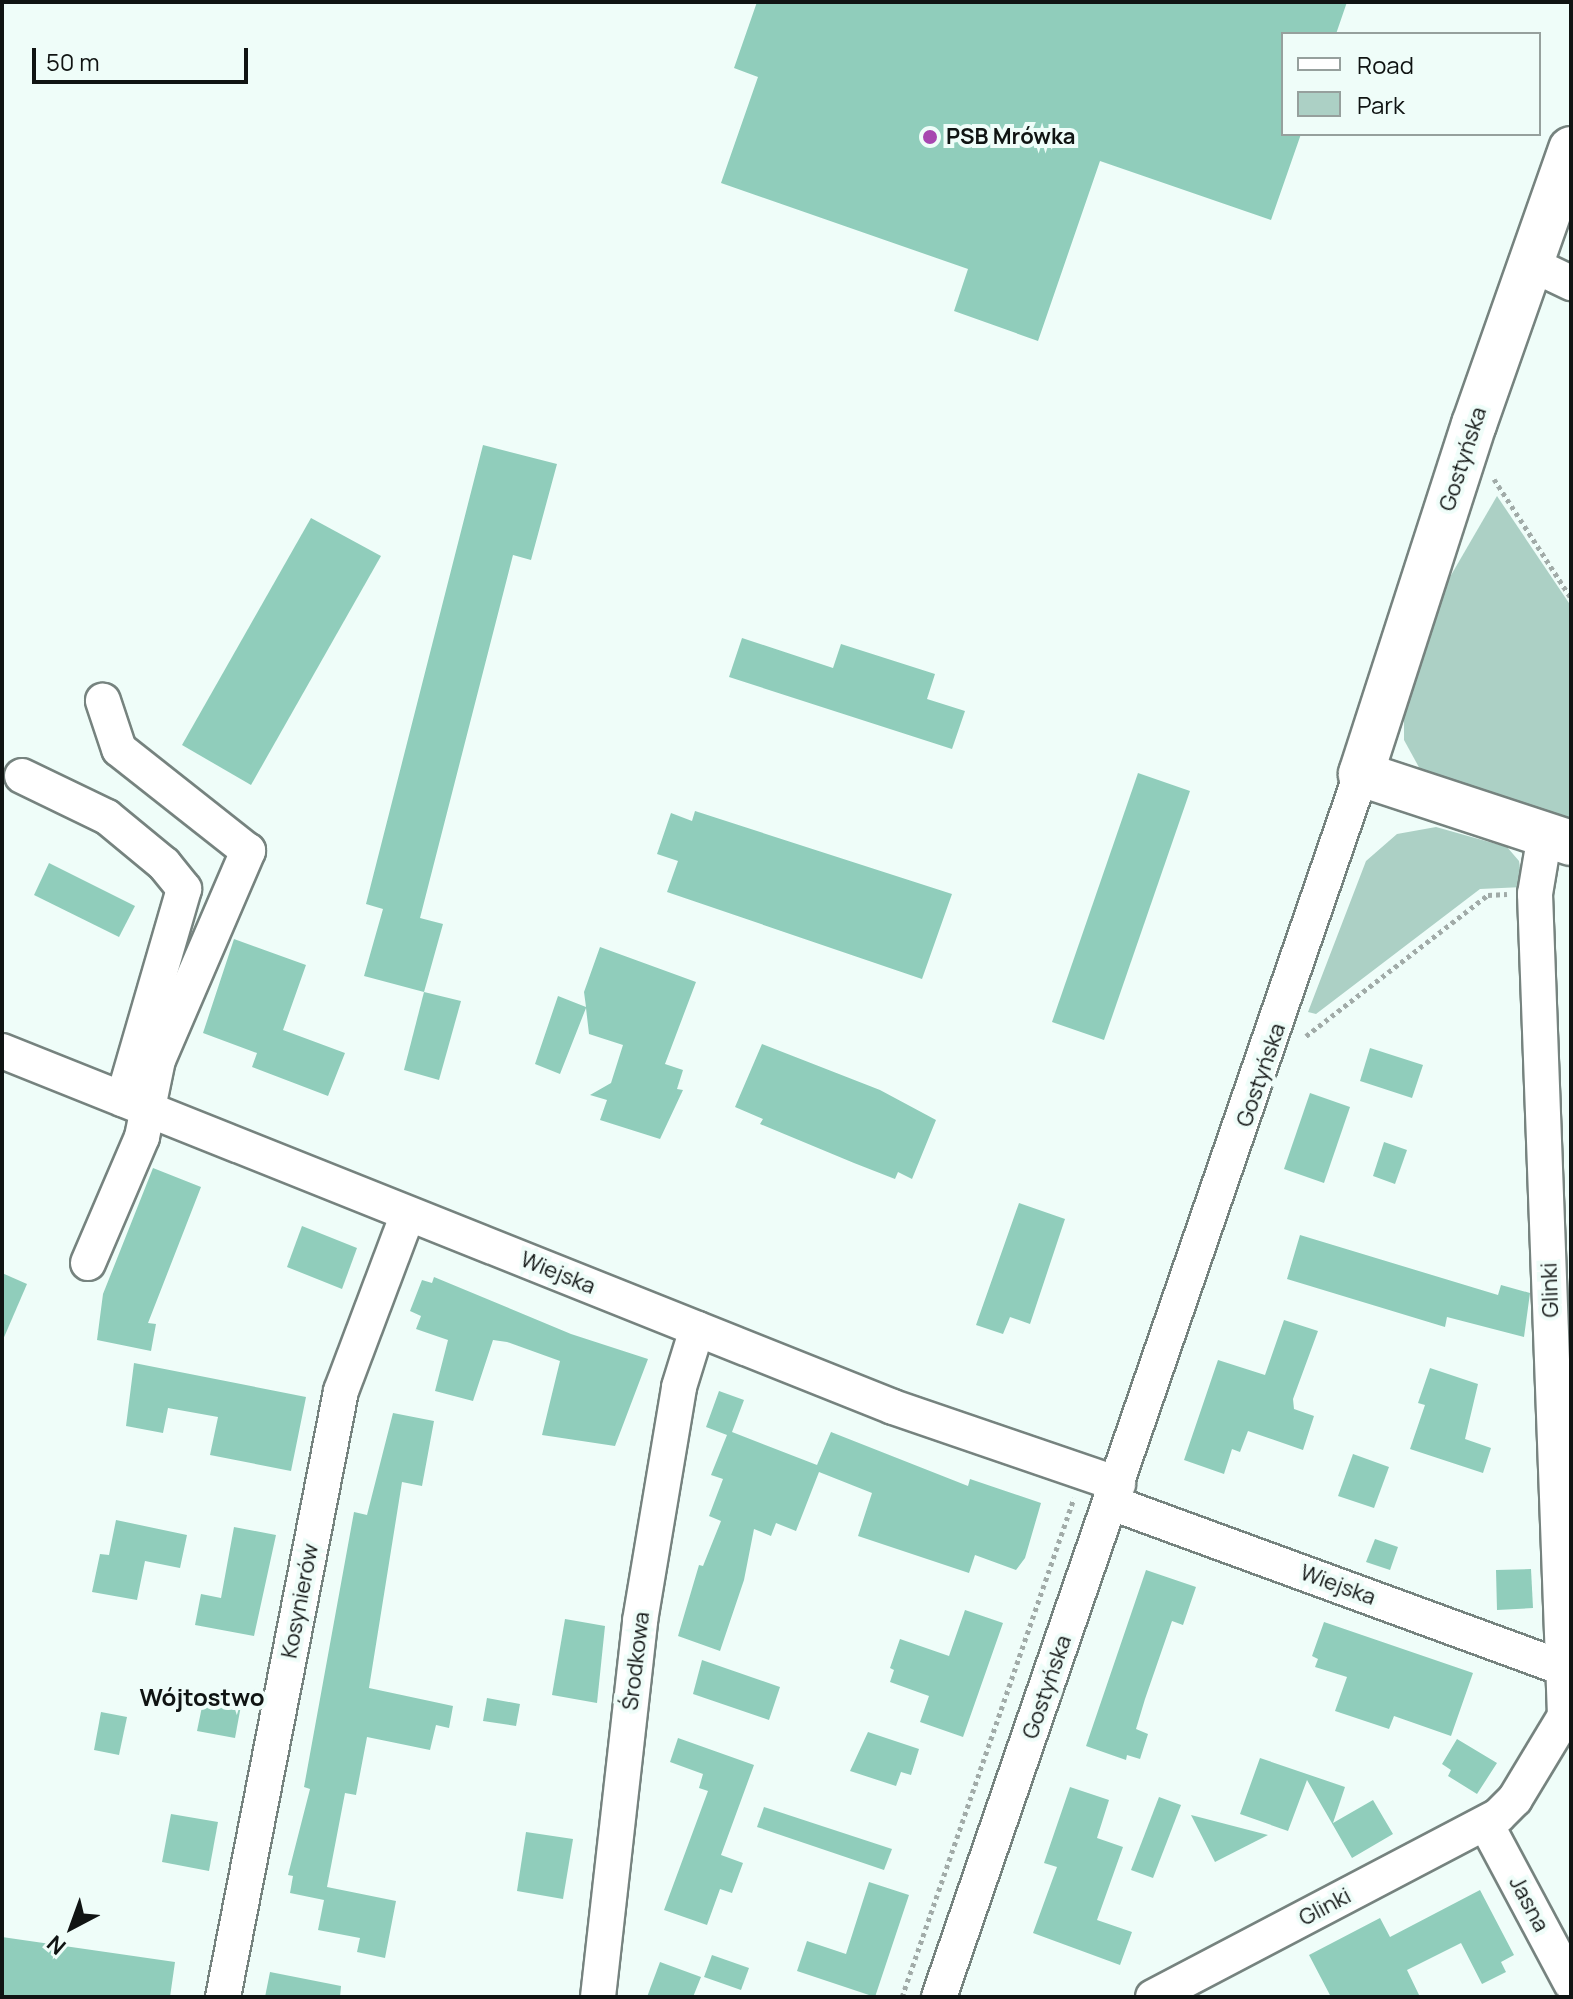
<!DOCTYPE html>
<meta charset="utf-8">
<style>
body{margin:0}
#map{position:relative;width:1573px;height:1999px;overflow:hidden;background:#effdf9;font-family:Manrope,sans-serif}
div>[style]{position:absolute}
.green>*{inset:0;background:#acd0c5}
.building>*{inset:0;background:#90cdbb}
.path>*{height:5px;margin-top:-2.5px;transform-origin:0;background:repeating-linear-gradient(90deg,#a1aba8 0 4px,transparent 0 8px)}
.roads{filter:drop-shadow(2px 0 #76837f) drop-shadow(-2px 0 #76837f) drop-shadow(0 2px #76837f) drop-shadow(0 -2px #76837f)}
.minor>*{height:34px;margin:-17px;padding:0 17px;transform-origin:17px;border-radius:17px;background:#fff}
.major>*{height:44px;margin:-22px;padding:0 22px;transform-origin:22px;border-radius:22px;background:#fff}
.dots>*{width:22px;height:22px;translate:-50% -50%;box-sizing:border-box;border:4px solid #effdf9;border-radius:50%}
span{translate:-50% -50%;white-space:nowrap;text-align:center;line-height:1.15;-webkit-text-stroke:8px #effdf9;paint-order:stroke}
.poi-label{font-size:22px;color:#101413;font-weight:700}
.left{translate:0 -50%;text-align:left}
.street-label{font-size:22px;color:#101413}
.neighbourhood-label{font-size:24px;color:#101413;font-weight:700}
.frame{position:absolute;inset:0;border:4px solid #101413;pointer-events:none}
.legend{position:absolute;left:1281px;top:32px;width:260px;height:104px;box-sizing:border-box;background:#effdf9;border:2px solid #96a09d;margin:0;padding:10px 14px;list-style:none;font-size:24px;color:#101413}
.legend li{display:flex;align-items:center;gap:16px;height:40px}
.legend b{width:40px;border:2px solid #96a09d}
.north{position:absolute;left:32px;top:1887px;width:80px;height:80px;-webkit-text-stroke:6px #effdf9;paint-order:stroke;rotate:221deg;font-size:22px;font-weight:700;line-height:32px;text-align:center;color:#101413}
.north::after{content:'';display:block;margin:auto;width:28px;height:36px;background:#101413;clip-path:polygon(50% 0,100% 100%,50% 72%,0 100%)}
.scale{position:absolute;left:32px;top:48px;width:216px;height:36px;box-sizing:border-box;border:4px solid #101413;border-top:0;padding-left:10px;font-size:24px;line-height:28px;white-space:nowrap;color:#101413;-webkit-text-stroke:6px #effdf9;paint-order:stroke}
</style>
<div id="map">
<div class="green">
<i style="clip-path:polygon(1497px 496px,1571px 606px,1571px 824px,1421px 771px,1404px 740px,1404px 709px,1443px 589px)"></i>
<i style="clip-path:polygon(1436px 827px,1507px 847px,1519px 861px,1523px 887px,1480px 889px,1316px 1014px,1308px 1012px,1366px 861px,1397px 834px)"></i>
</div>
<div class="building">
<i style="clip-path:polygon(757px 2px,1347px 2px,1336px 34px,1283px 34px,1283px 134px,1301px 134px,1271px 220px,1100px 161px,1038px 341px,954px 311px,968px 269px,721px 183px,758px 77px,734px 68px)"></i>
<i style="clip-path:polygon(483px 445px,557px 464px,531px 560px,513px 555px,420px 918px,443px 924px,424px 992px,364px 976px,383px 909px,366px 904px)"></i>
<i style="clip-path:polygon(311px 518px,381px 556px,251px 785px,182px 745px)"></i>
<i style="clip-path:polygon(742px 638px,833px 668px,841px 644px,935px 674px,927px 699px,965px 711px,952px 749px,729px 677px)"></i>
<i style="clip-path:polygon(1138px 773px,1190px 791px,1104px 1040px,1052px 1022px)"></i>
<i style="clip-path:polygon(695px 811px,952px 894px,922px 979px,667px 892px,678px 861px,657px 854px,671px 813px,692px 821px)"></i>
<i style="clip-path:polygon(49px 863px,135px 906px,119px 937px,34px 895px)"></i>
<i style="clip-path:polygon(234px 939px,306px 965px,283px 1030px,345px 1053px,328px 1096px,252px 1067px,257px 1053px,203px 1033px)"></i>
<i style="clip-path:polygon(600px 947px,696px 982px,665px 1064px,683px 1070px,677px 1089px,683px 1090px,660px 1139px,600px 1120px,607px 1100px,590px 1095px,611px 1083px,623px 1045px,589px 1034px,586px 1008px,560px 1074px,535px 1064px,558px 996px,586px 1007px,584px 992px)"></i>
<i style="clip-path:polygon(424px 992px,461px 1001px,439px 1080px,404px 1070px)"></i>
<i style="clip-path:polygon(762px 1044px,880px 1090px,936px 1120px,912px 1179px,898px 1172px,895px 1179px,854px 1163px,760px 1124px,763px 1119px,735px 1107px)"></i>
<i style="clip-path:polygon(1370px 1048px,1423px 1065px,1412px 1098px,1360px 1081px)"></i>
<i style="clip-path:polygon(1310px 1093px,1350px 1107px,1324px 1183px,1284px 1169px)"></i>
<i style="clip-path:polygon(1384px 1142px,1407px 1150px,1395px 1184px,1373px 1176px)"></i>
<i style="clip-path:polygon(153px 1168px,201px 1187px,148px 1323px,156px 1324px,151px 1351px,97px 1340px,103px 1294px)"></i>
<i style="clip-path:polygon(1019px 1203px,1065px 1219px,1030px 1324px,1010px 1317px,1003px 1334px,976px 1325px)"></i>
<i style="clip-path:polygon(302px 1226px,357px 1248px,342px 1289px,287px 1267px)"></i>
<i style="clip-path:polygon(1300px 1235px,1498px 1295px,1501px 1285px,1530px 1293px,1524px 1337px,1447px 1317px,1445px 1327px,1287px 1279px)"></i>
<i style="clip-path:polygon(2px 1273px,27px 1284px,2px 1342px)"></i>
<i style="clip-path:polygon(434px 1277px,571px 1334px,648px 1359px,615px 1446px,542px 1435px,560px 1361px,507px 1342px,493px 1340px,473px 1401px,435px 1391px,448px 1340px,416px 1329px,421px 1316px,410px 1311px,422px 1280px,432px 1283px)"></i>
<i style="clip-path:polygon(1284px 1320px,1318px 1331px,1293px 1399px,1294px 1409px,1314px 1416px,1303px 1450px,1248px 1431px,1240px 1452px,1232px 1449px,1224px 1474px,1184px 1460px,1218px 1360px,1265px 1375px)"></i>
<i style="clip-path:polygon(134px 1363px,306px 1397px,291px 1471px,210px 1455px,218px 1417px,168px 1408px,163px 1433px,126px 1426px)"></i>
<i style="clip-path:polygon(1430px 1368px,1478px 1384px,1465px 1439px,1491px 1448px,1483px 1473px,1410px 1449px,1425px 1405px,1418px 1403px)"></i>
<i style="clip-path:polygon(719px 1391px,744px 1400px,732px 1432px,817px 1465px,831px 1432px,968px 1486px,970px 1479px,1041px 1503px,1025px 1558px,1016px 1570px,975px 1555px,969px 1573px,858px 1536px,872px 1493px,819px 1472px,796px 1531px,776px 1523px,771px 1536px,754px 1529px,744px 1580px,720px 1651px,678px 1636px,699px 1565px,703px 1566px,721px 1521px,709px 1516px,723px 1479px,711px 1475px,727px 1435px,706px 1427px)"></i>
<i style="clip-path:polygon(393px 1413px,434px 1421px,422px 1486px,402px 1482px,369px 1688px,453px 1706px,449px 1728px,436px 1725px,430px 1750px,367px 1737px,356px 1795px,345px 1793px,327px 1887px,396px 1901px,385px 1958px,357px 1952px,360px 1938px,318px 1930px,324px 1900px,290px 1893px,293px 1876px,288px 1875px,310px 1789px,304px 1787px,354px 1512px,367px 1515px)"></i>
<i style="clip-path:polygon(1353px 1454px,1389px 1467px,1374px 1508px,1338px 1496px)"></i>
<i style="clip-path:polygon(116px 1520px,187px 1535px,180px 1568px,145px 1561px,137px 1600px,92px 1592px,100px 1554px,109px 1555px)"></i>
<i style="clip-path:polygon(234px 1527px,276px 1535px,254px 1636px,195px 1625px,201px 1594px,221px 1598px)"></i>
<i style="clip-path:polygon(1375px 1539px,1398px 1547px,1390px 1570px,1366px 1562px)"></i>
<i style="clip-path:polygon(1531px 1569px,1533px 1608px,1497px 1610px,1496px 1570px)"></i>
<i style="clip-path:polygon(1146px 1570px,1196px 1587px,1183px 1625px,1172px 1621px,1145px 1699px,1136px 1729px,1148px 1734px,1140px 1759px,1127px 1755px,1126px 1760px,1086px 1746px)"></i>
<i style="clip-path:polygon(965px 1610px,1003px 1623px,963px 1737px,920px 1722px,929px 1696px,890px 1682px,894px 1670px,890px 1668px,900px 1639px,949px 1656px)"></i>
<i style="clip-path:polygon(565px 1619px,605px 1626px,597px 1703px,552px 1695px)"></i>
<i style="clip-path:polygon(1324px 1622px,1473px 1673px,1451px 1736px,1394px 1716px,1389px 1729px,1335px 1711px,1347px 1677px,1315px 1667px,1318px 1659px,1312px 1656px)"></i>
<i style="clip-path:polygon(702px 1660px,780px 1687px,769px 1720px,693px 1694px)"></i>
<i style="clip-path:polygon(205px 1692px,242px 1700px,235px 1738px,197px 1731px)"></i>
<i style="clip-path:polygon(487px 1698px,520px 1704px,516px 1726px,483px 1721px)"></i>
<i style="clip-path:polygon(101px 1712px,127px 1717px,119px 1755px,94px 1750px)"></i>
<i style="clip-path:polygon(868px 1732px,919px 1749px,911px 1775px,901px 1772px,896px 1786px,850px 1771px)"></i>
<i style="clip-path:polygon(678px 1738px,754px 1765px,721px 1855px,743px 1863px,732px 1893px,720px 1889px,707px 1925px,664px 1910px,708px 1791px,699px 1788px,703px 1774px,670px 1762px)"></i>
<i style="clip-path:polygon(1457px 1739px,1497px 1763px,1477px 1794px,1448px 1776px,1451px 1770px,1442px 1764px)"></i>
<i style="clip-path:polygon(1260px 1758px,1345px 1787px,1333px 1823px,1373px 1800px,1393px 1834px,1352px 1858px,1307px 1780px,1288px 1831px,1240px 1814px)"></i>
<i style="clip-path:polygon(1070px 1787px,1109px 1800px,1097px 1838px,1123px 1847px,1097px 1920px,1132px 1932px,1120px 1965px,1033px 1933px,1057px 1867px,1044px 1863px)"></i>
<i style="clip-path:polygon(1159px 1797px,1181px 1805px,1153px 1878px,1131px 1870px)"></i>
<i style="clip-path:polygon(764px 1807px,892px 1849px,884px 1870px,757px 1827px)"></i>
<i style="clip-path:polygon(171px 1814px,218px 1822px,209px 1871px,162px 1862px)"></i>
<i style="clip-path:polygon(1191px 1815px,1268px 1835px,1215px 1862px)"></i>
<i style="clip-path:polygon(526px 1832px,573px 1839px,563px 1899px,517px 1891px)"></i>
<i style="clip-path:polygon(869px 1882px,909px 1895px,875px 1997px,797px 1971px,807px 1941px,846px 1954px)"></i>
<i style="clip-path:polygon(1480px 1890px,1514px 1955px,1501px 1962px,1506px 1972px,1482px 1984px,1461px 1943px,1407px 1970px,1420px 1997px,1331px 1997px,1309px 1955px,1380px 1918px,1390px 1937px)"></i>
<i style="clip-path:polygon(2px 1937px,175px 1962px,170px 1997px,2px 1997px)"></i>
<i style="clip-path:polygon(712px 1955px,749px 1968px,741px 1990px,704px 1977px)"></i>
<i style="clip-path:polygon(660px 1962px,701px 1977px,693px 1997px,647px 1997px)"></i>
<i style="clip-path:polygon(270px 1972px,341px 1986px,340px 1997px,265px 1997px)"></i>
</div>
<div class="path">
<i style="left:1494px;top:479px;width:142px;rotate:57.1deg"></i>
<i style="left:1306px;top:1036px;width:230px;rotate:-37.8deg"></i>
<i style="left:1488px;top:895px;width:19px;rotate:-3deg"></i>
<i style="left:902px;top:1997px;width:528px;rotate:-70.98deg"></i>
</div>
<div class="roads">
<div class="minor">
<i style="left:1529px;top:263px;width:47px;rotate:25.5deg"></i>
<i style="left:22px;top:776px;width:94px;rotate:25.8deg"></i>
<i style="left:107px;top:817px;width:74px;rotate:39.5deg"></i>
<i style="left:164px;top:864px;width:32px;rotate:51deg"></i>
<i style="left:184px;top:889px;width:219px;rotate:106.2deg"></i>
<i style="left:2px;top:1051px;width:959px;rotate:21.78deg"></i>
<i style="left:893px;top:1407px;width:238px;rotate:18.9deg"></i>
<i style="left:88px;top:1263px;width:137px;rotate:-66.8deg"></i>
<i style="left:142px;top:1137px;width:79px;rotate:-78.3deg"></i>
<i style="left:158px;top:1060px;width:228px;rotate:-66.7deg"></i>
<i style="left:248px;top:851px;width:164px;rotate:-141.7deg"></i>
<i style="left:119px;top:749px;width:51px;rotate:-108.4deg"></i>
<i style="left:1112px;top:1503px;width:481px;rotate:20.1deg"></i>
<i style="left:1486px;top:1824px;width:180px;rotate:61.9deg"></i>
<i style="left:223px;top:1997px;width:617px;rotate:-78.98deg"></i>
<i style="left:341px;top:1391px;width:189px;rotate:-69.3deg"></i>
<i style="left:598px;top:1997px;width:378px;rotate:-83.6deg"></i>
<i style="left:640px;top:1621px;width:237px;rotate:-80.5deg"></i>
<i style="left:679px;top:1387px;width:61px;rotate:-72.8deg"></i>
<i style="left:939px;top:1997px;width:1294px;rotate:-70.96deg"></i>
<i style="left:1153px;top:1997px;width:390px;rotate:-27.7deg"></i>
<i style="left:1498px;top:1816px;width:24px;rotate:-45deg"></i>
<i style="left:1515px;top:1799px;width:97px;rotate:-58.9deg"></i>
<i style="left:1565px;top:1716px;width:823px;rotate:-92.09deg"></i>
<i style="left:1535px;top:894px;width:61px;rotate:-80.5deg"></i>
</div>
<div class="major">
<i style="left:1571px;top:149px;width:292px;rotate:109.4deg"></i>
<i style="left:1474px;top:424px;width:368px;rotate:107.9deg"></i>
<i style="left:1361px;top:774px;width:221px;rotate:18.2deg"></i>
</div>
</div>
<div class="dots">
<i style="left:930px;top:137px;background:#a747b0"></i>
</div>
<div class="poi-label">
<span class="left" style="left:946px;top:137px">PSB Mrówka</span>
</div>
<div class="street-label">
<span style="left:1463px;top:459px;rotate:-72deg">Gostyńska</span>
<span style="left:1261px;top:1075px;rotate:-71deg">Gostyńska</span>
<span style="left:558px;top:1273px;rotate:22deg">Wiejska</span>
<span style="left:1550px;top:1290px;rotate:-92deg">Glinki</span>
<span style="left:1338px;top:1585px;rotate:20deg">Wiejska</span>
<span style="left:300px;top:1601px;rotate:-79deg">Kosynierów</span>
<span style="left:636px;top:1661px;rotate:-83deg">Środkowa</span>
<span style="left:1047px;top:1687px;rotate:-71deg">Gostyńska</span>
<span style="left:1529px;top:1904px;rotate:62deg">Jasna</span>
<span style="left:1325px;top:1907px;rotate:-28deg">Glinki</span>
</div>
<div class="neighbourhood-label">
<span style="left:202px;top:1697px">Wójtostwo</span>
</div>
<div class="frame"></div>
<ul class="legend">
<li><b style="height:10px;background:#fff"></b>Road</li>
<li><b style="height:22px;background:#acd0c5"></b>Park</li>
</ul>
<div class="north">N</div>
<div class="scale">50 m</div>
</div>
